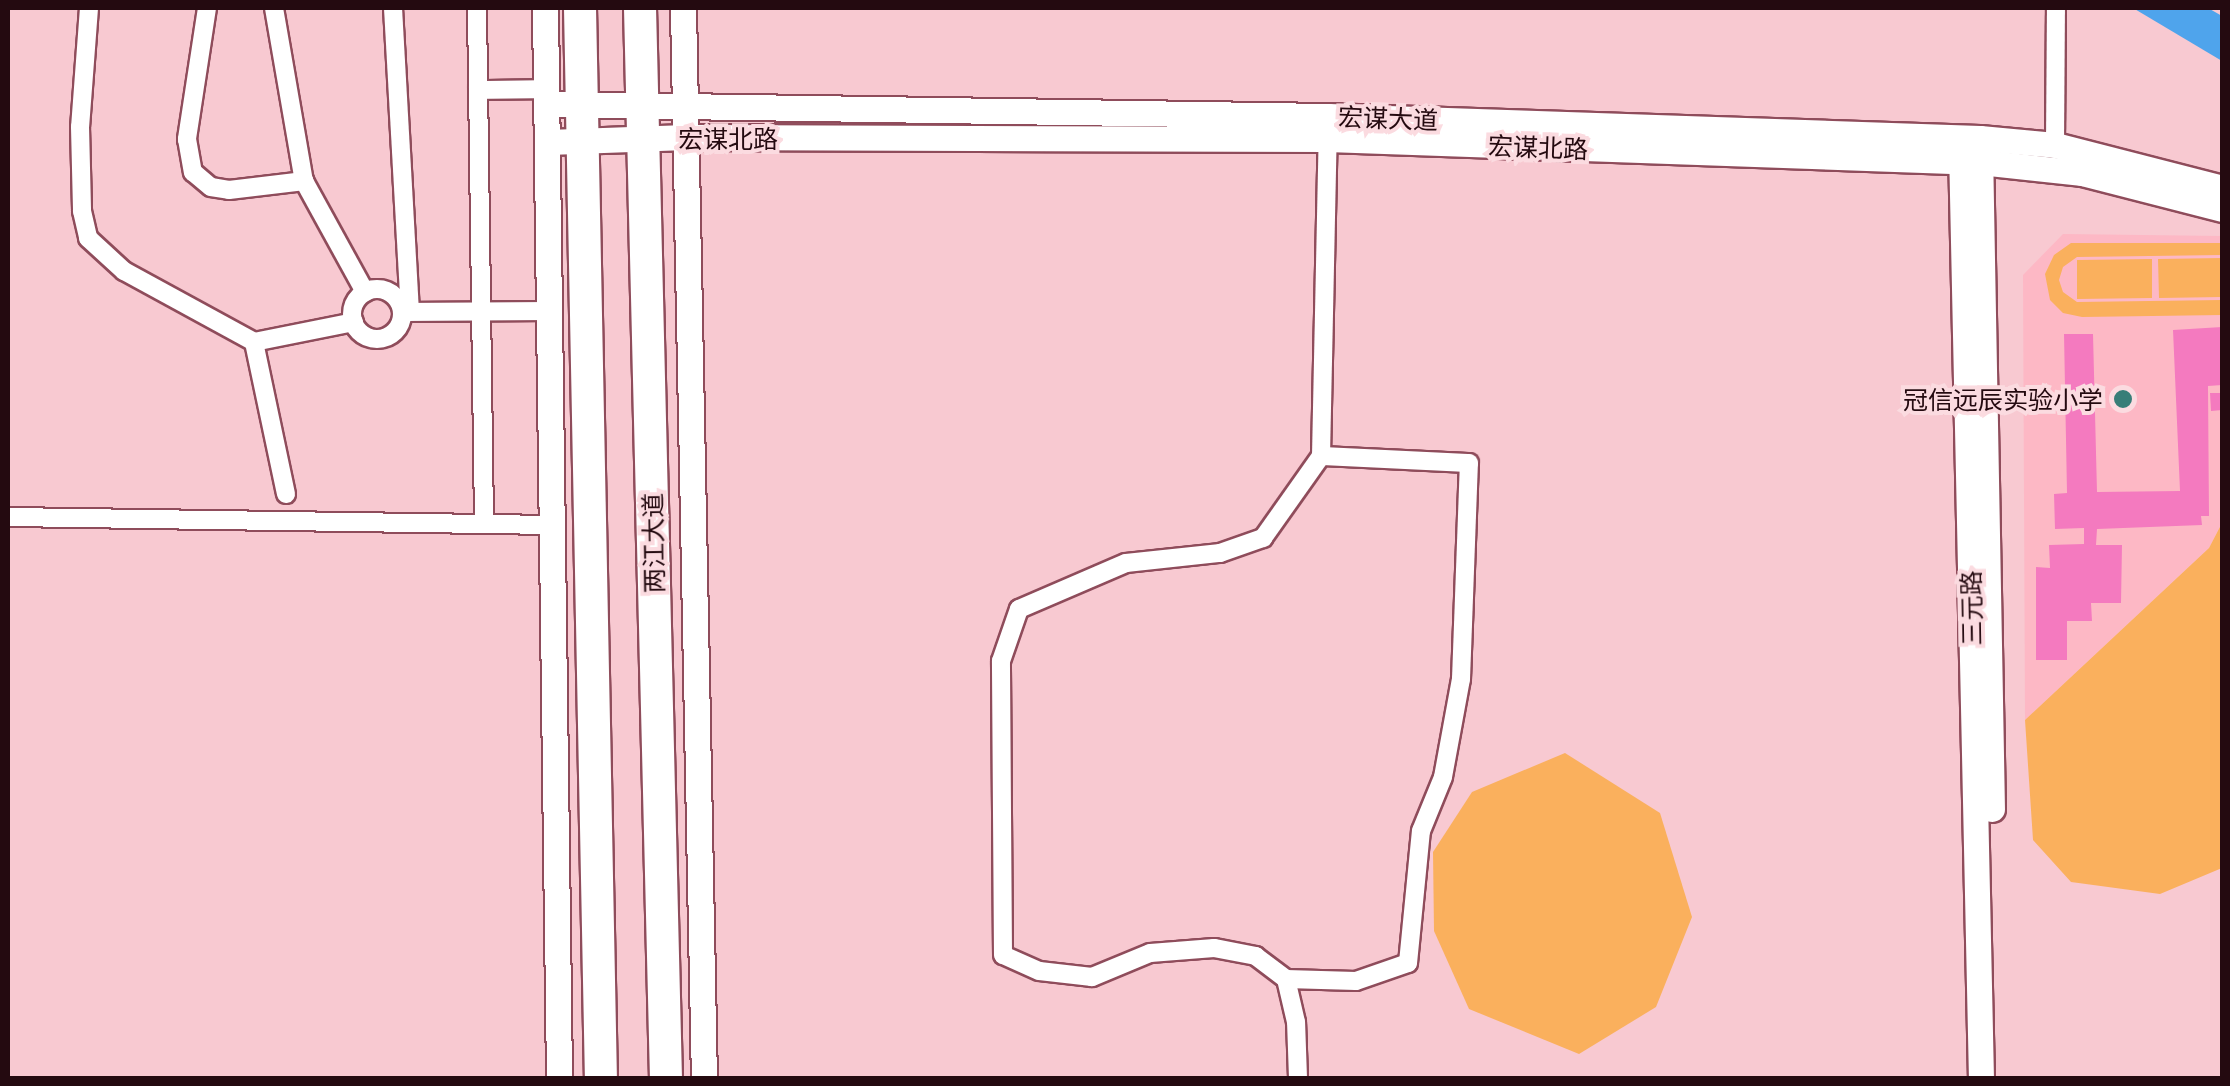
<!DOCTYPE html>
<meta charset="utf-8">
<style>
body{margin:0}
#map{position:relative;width:2230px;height:1086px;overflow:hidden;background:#f8c9d1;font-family:"Open Sans","Noto Sans SC",sans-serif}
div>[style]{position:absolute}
.built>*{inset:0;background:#fdb8c5}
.green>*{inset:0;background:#fab05d}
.water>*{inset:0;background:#4fa4ec}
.building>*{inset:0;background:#f47abf}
.roads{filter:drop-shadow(2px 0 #8f4c5b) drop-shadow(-2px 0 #8f4c5b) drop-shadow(0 2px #8f4c5b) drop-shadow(0 -2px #8f4c5b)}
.street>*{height:18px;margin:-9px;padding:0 9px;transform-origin:9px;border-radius:9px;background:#fff}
.street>.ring{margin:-9px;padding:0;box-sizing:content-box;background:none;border:18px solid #fff;border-radius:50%}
.secondary>*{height:25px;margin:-12.5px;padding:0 12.5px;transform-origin:12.5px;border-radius:12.5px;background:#fff}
.highway>*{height:32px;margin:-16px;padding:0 16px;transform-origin:16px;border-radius:16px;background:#fff}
.dots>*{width:28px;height:28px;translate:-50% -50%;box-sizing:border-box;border:5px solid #fbdbe0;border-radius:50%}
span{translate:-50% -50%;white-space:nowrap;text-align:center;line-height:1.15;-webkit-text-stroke:8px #fbdbe0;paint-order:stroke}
.street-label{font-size:25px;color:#240a10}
.poi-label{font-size:25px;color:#240a10}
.right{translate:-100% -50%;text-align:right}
.frame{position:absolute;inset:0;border:10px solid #240a10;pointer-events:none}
</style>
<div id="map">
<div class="built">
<i style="clip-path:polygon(2063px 234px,2222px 236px,2222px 523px,2209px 548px,2025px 720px,2023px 275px)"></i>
</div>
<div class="green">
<i style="clip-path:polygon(2071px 243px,2222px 243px,2222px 255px,2077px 257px,2063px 267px,2059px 280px,2063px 292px,2077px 302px,2222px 300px,2222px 315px,2082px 317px,2063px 313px,2050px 300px,2045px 274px,2054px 255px)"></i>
<i style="clip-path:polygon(2222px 258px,2222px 297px,2159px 298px,2158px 259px)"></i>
<i style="clip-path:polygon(2152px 259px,2152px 298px,2077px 299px,2077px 260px)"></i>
<i style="clip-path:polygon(2222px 523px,2222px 868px,2160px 894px,2071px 882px,2033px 840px,2025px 720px,2209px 548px)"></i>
<i style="clip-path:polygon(1565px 753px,1660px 813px,1692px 917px,1656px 1007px,1579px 1054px,1469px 1009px,1434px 931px,1433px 852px,1472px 792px)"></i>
</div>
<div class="water">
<i style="clip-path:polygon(2133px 8px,2208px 8px,2222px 16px,2222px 61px)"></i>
</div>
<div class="building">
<i style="clip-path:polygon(2222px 327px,2222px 385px,2208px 386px,2209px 516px,2201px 516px,2202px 525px,2097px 529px,2096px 545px,2122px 545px,2121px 603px,2091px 603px,2092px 621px,2067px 621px,2067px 660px,2036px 660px,2036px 567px,2050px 568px,2049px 545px,2084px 544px,2084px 528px,2055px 529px,2054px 494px,2067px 493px,2064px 334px,2093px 334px,2097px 492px,2180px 491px,2173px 330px)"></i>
<i style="clip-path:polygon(2210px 393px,2222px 393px,2222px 410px,2211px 411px)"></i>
</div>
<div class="roads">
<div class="street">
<i style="left:89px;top:8px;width:119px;rotate:94.3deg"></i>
<i style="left:80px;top:127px;width:84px;rotate:88.6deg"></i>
<i style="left:82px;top:211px;width:28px;rotate:77deg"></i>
<i style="left:88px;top:238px;width:49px;rotate:42.5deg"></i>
<i style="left:124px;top:271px;width:148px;rotate:28.6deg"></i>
<i style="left:207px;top:8px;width:133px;rotate:98.7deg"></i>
<i style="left:187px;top:139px;width:34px;rotate:80deg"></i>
<i style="left:193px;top:172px;width:23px;rotate:40deg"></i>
<i style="left:211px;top:187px;width:18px;rotate:9deg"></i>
<i style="left:229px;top:190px;width:76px;rotate:-6.8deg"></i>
<i style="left:274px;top:8px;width:176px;rotate:80.2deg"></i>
<i style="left:304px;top:181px;width:127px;rotate:61.2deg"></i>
<i style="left:393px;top:8px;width:304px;rotate:86.8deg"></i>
<i style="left:477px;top:8px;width:516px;rotate:89.22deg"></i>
<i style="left:478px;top:90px;width:69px;rotate:-0.8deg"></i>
<i style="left:2055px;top:145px;width:137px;rotate:-89.6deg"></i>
<i class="ring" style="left:352px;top:289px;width:32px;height:32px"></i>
<i style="left:402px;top:312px;width:148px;rotate:-0.4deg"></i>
<i style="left:286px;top:494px;width:155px;rotate:-101.9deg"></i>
<i style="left:254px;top:342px;width:102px;rotate:-11.3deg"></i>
<i style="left:8px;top:517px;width:544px;rotate:0.84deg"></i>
<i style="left:1286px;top:979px;width:70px;rotate:1.6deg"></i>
<i style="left:1356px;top:981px;width:55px;rotate:-19.1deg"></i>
<i style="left:1408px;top:963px;width:133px;rotate:-84.4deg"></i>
<i style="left:1421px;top:831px;width:58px;rotate:-67.8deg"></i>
<i style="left:1443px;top:777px;width:100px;rotate:-79.6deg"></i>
<i style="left:1461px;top:679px;width:216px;rotate:-87.9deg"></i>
<i style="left:1469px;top:463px;width:148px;rotate:-177.3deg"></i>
<i style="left:1298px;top:1078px;width:56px;rotate:-92deg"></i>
<i style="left:1296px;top:1022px;width:44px;rotate:-103.1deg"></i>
<i style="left:1286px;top:979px;width:38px;rotate:-143deg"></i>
<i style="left:1256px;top:956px;width:43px;rotate:-169.2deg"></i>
<i style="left:1214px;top:948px;width:64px;rotate:175.5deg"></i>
<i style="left:1150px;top:953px;width:63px;rotate:157.5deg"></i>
<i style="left:1092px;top:977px;width:53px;rotate:-173.5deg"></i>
<i style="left:1039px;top:971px;width:39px;rotate:-156deg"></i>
<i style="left:1003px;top:955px;width:294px;rotate:-90.4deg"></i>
<i style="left:1001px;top:661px;width:55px;rotate:-70.9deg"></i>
<i style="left:1019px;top:609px;width:116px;rotate:-23.3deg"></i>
<i style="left:1126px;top:563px;width:95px;rotate:-6.1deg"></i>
<i style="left:1220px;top:553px;width:46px;rotate:-19.2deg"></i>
<i style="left:1263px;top:538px;width:100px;rotate:-54.7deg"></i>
<i style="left:1321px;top:456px;width:325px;rotate:-88.8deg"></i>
</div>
<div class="secondary">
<i style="left:545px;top:8px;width:1070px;rotate:89.25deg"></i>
<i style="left:683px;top:8px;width:1070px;rotate:88.88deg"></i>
<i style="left:547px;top:104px;width:781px;rotate:0.88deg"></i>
<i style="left:1328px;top:116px;width:652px;rotate:1.93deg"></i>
<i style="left:1980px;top:138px;width:75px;rotate:5.3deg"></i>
<i style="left:2055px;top:145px;width:172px;rotate:14.4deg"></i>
<i style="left:548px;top:142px;width:138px;rotate:-2.1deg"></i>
<i style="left:686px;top:137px;width:641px;rotate:0.18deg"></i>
<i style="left:1327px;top:139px;width:653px;rotate:2.02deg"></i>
<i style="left:1980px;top:162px;width:103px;rotate:6.2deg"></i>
<i style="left:2082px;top:173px;width:145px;rotate:14.4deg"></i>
<i style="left:1961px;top:148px;width:930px;rotate:88.77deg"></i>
<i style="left:1980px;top:149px;width:660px;rotate:88.96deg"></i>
</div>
<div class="highway">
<i style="left:580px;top:8px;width:1070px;rotate:88.88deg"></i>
<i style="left:640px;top:8px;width:1070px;rotate:88.61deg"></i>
</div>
</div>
<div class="dots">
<i style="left:2123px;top:399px;background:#377e78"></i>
</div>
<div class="street-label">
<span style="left:1388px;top:118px;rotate:2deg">宏谋大道</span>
<span style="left:728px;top:138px">宏谋北路</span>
<span style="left:1538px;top:147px;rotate:2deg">宏谋北路</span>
<span style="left:653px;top:543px;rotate:-91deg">两江大道</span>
<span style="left:1971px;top:608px;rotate:-91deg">三元路</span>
</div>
<div class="poi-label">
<span class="right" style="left:2103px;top:399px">冠信远辰实验小学</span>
</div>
<div class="frame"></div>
</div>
